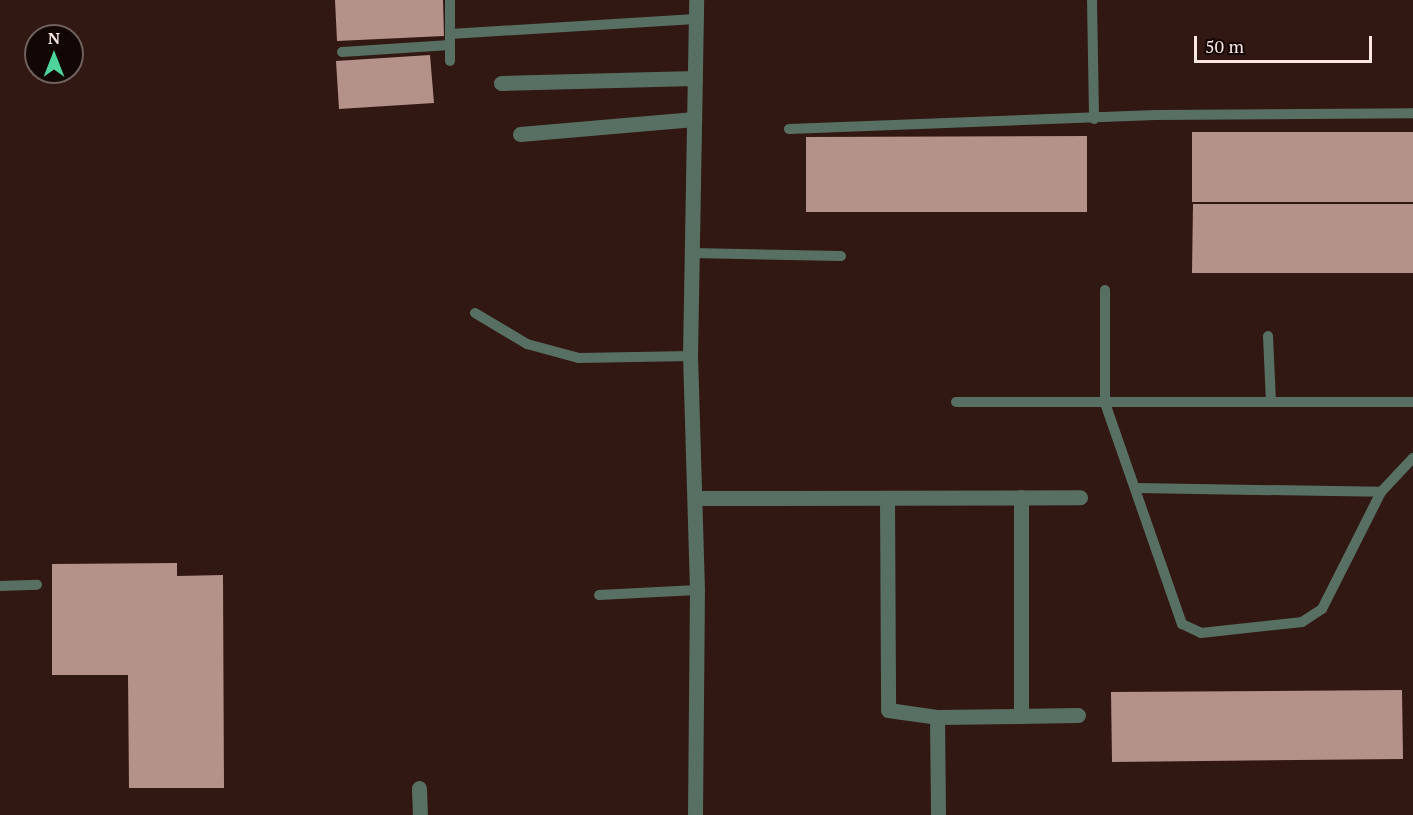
<!DOCTYPE html>
<style>
body{margin:0}
#map{position:relative;width:1413px;height:815px;overflow:hidden;background:#321812;font-family:"PT Serif",serif}
div>[style]{position:absolute}
.building>*{inset:0;background:#b49189}
.service>*{height:10px;margin:-5px;padding:0 5px;transform-origin:5px;border-radius:5px;background:#577063}
.minor>*{height:15px;margin:-7.5px;padding:0 7.5px;transform-origin:7.5px;border-radius:7.5px;background:#577063}
span{translate:-50% -50%;white-space:nowrap;text-align:center;line-height:1.15;-webkit-text-stroke:6px #120705;paint-order:stroke}
.north{position:absolute;left:24px;top:24px;width:60px;height:60px;box-sizing:border-box;background:#120705;border:2px solid #6f615d;border-radius:50%;rotate:0deg;font-size:16px;font-weight:700;line-height:24px;text-align:center;color:#fae7e2}
.north::after{content:'';display:block;margin:auto;width:21px;height:27px;background:#4cd49b;clip-path:polygon(50% 0,100% 100%,50% 72%,0 100%)}
.scale{position:absolute;left:1194px;top:36px;width:178px;height:27px;box-sizing:border-box;border:3px solid #fae7e2;border-top:0;padding-left:8px;font-size:18px;line-height:21px;white-space:nowrap;color:#fae7e2;-webkit-text-stroke:4px #120705;paint-order:stroke}
</style>
<div id="map">
<div class="building">
<i style="clip-path:polygon(335px 0,443px 0,444px 36px,337px 41px)"></i>
<i style="clip-path:polygon(430px 55px,434px 103px,339px 109px,336px 61px)"></i>
<i style="clip-path:polygon(1192px 132px,1413px 132px,1413px 202px,1192px 202px)"></i>
<i style="clip-path:polygon(1087px 136px,1087px 212px,806px 212px,806px 137px)"></i>
<i style="clip-path:polygon(1193px 204px,1413px 204px,1413px 273px,1192px 273px)"></i>
<i style="clip-path:polygon(177px 563px,177px 576px,223px 575px,224px 788px,129px 788px,128px 675px,52px 675px,52px 564px)"></i>
<i style="clip-path:polygon(1402px 690px,1403px 759px,1112px 762px,1111px 692px)"></i>
</div>
<div class="service">
<i style="left:450px;top:0;width:61px;rotate:90deg"></i>
<i style="left:1092px;top:0;width:119px;rotate:89deg"></i>
<i style="left:450px;top:34px;width:246px;rotate:-3.5deg"></i>
<i style="left:342px;top:52px;width:108px;rotate:-3.7deg"></i>
<i style="left:789px;top:129px;width:367px;rotate:-2.2deg"></i>
<i style="left:1156px;top:115px;width:257px;rotate:-0.4deg"></i>
<i style="left:692px;top:253px;width:149px;rotate:1.2deg"></i>
<i style="left:1105px;top:290px;width:113px;rotate:90deg"></i>
<i style="left:1105px;top:403px;width:234px;rotate:70.8deg"></i>
<i style="left:1182px;top:624px;width:21px;rotate:25deg"></i>
<i style="left:1201px;top:633px;width:102px;rotate:-6.2deg"></i>
<i style="left:1302px;top:622px;width:24px;rotate:-33deg"></i>
<i style="left:1322px;top:609px;width:131px;rotate:-63.2deg"></i>
<i style="left:1381px;top:492px;width:47px;rotate:-46.7deg"></i>
<i style="left:475px;top:313px;width:61px;rotate:30.8deg"></i>
<i style="left:527px;top:344px;width:54px;rotate:15.1deg"></i>
<i style="left:579px;top:358px;width:111px;rotate:-1deg"></i>
<i style="left:1268px;top:336px;width:66px;rotate:87.4deg"></i>
<i style="left:956px;top:402px;width:457px"></i>
<i style="left:1136px;top:488px;width:245px;rotate:0.9deg"></i>
<i style="left:0;top:586px;width:37px;rotate:-2deg"></i>
<i style="left:599px;top:595px;width:98px;rotate:-2.9deg"></i>
</div>
<div class="minor">
<i style="left:501px;top:83px;width:194px;rotate:-1.5deg"></i>
<i style="left:520px;top:134px;width:175px;rotate:-4.9deg"></i>
<i style="left:1021px;top:497px;width:219px;rotate:90deg"></i>
<i style="left:695px;top:498px;width:385px;rotate:-0.1deg"></i>
<i style="left:887px;top:498px;width:212px;rotate:89.7deg"></i>
<i style="left:888px;top:710px;width:49px;rotate:8.1deg"></i>
<i style="left:937px;top:717px;width:141px;rotate:-0.8deg"></i>
<i style="left:937px;top:717px;width:98px;rotate:89.4deg"></i>
<i style="left:419px;top:788px;width:27px;rotate:88deg"></i>
<i style="left:695px;top:815px;width:225px;rotate:-89.5deg"></i>
<i style="left:697px;top:590px;width:234px;rotate:-91.7deg"></i>
<i style="left:690px;top:356px;width:356px;rotate:-89deg"></i>
</div>
<div class="north">N</div>
<div class="scale">50 m</div>
</div>
